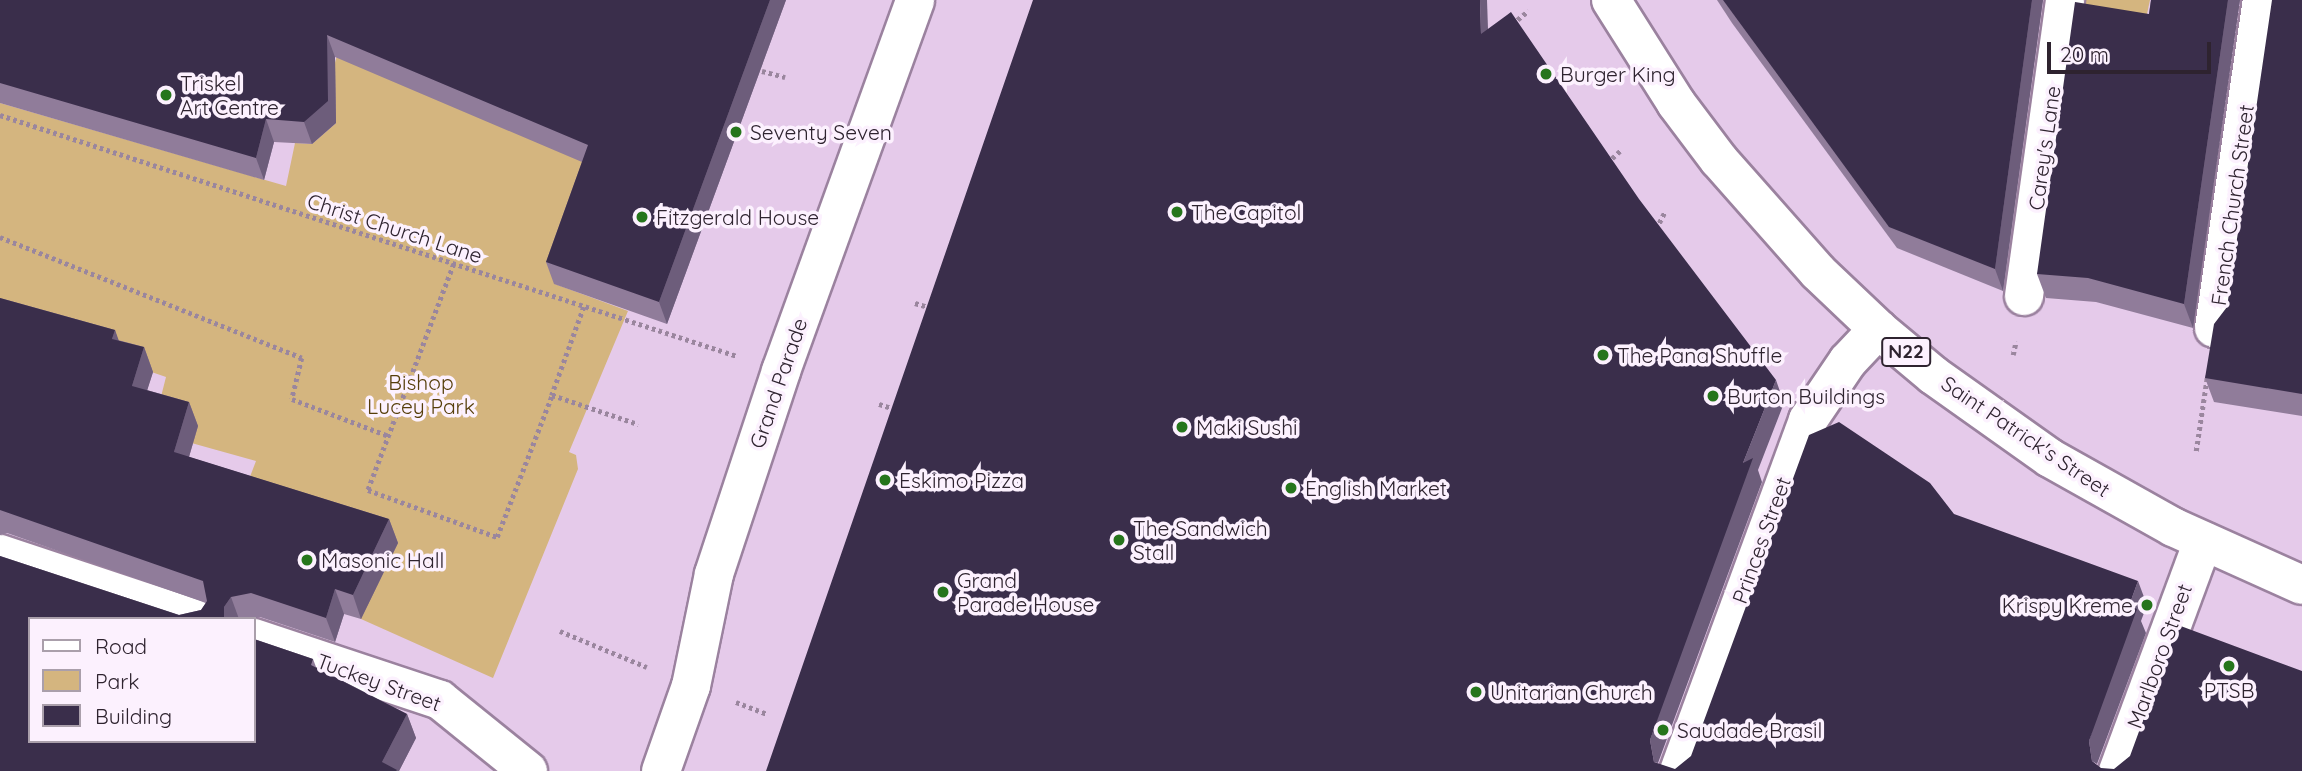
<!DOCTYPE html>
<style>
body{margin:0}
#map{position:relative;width:2302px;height:771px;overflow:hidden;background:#e5caea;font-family:Quicksand,sans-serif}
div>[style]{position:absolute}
.green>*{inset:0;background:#d4b57f}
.path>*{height:4.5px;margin-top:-2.25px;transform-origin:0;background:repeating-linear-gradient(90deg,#9a869e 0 3.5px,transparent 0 7px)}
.roads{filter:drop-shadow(2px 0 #9b829f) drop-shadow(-2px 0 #9b829f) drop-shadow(0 2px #9b829f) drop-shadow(0 -2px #9b829f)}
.minor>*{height:38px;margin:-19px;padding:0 19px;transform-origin:19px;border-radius:19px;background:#fff}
.major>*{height:38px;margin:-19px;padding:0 19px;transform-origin:19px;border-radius:19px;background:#fff}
.highway>*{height:38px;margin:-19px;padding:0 19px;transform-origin:19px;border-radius:19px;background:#fff}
.wall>*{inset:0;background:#907c9a}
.shaded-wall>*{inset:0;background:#6d5d7b}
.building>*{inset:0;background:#3a2e4b}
.dots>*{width:19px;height:19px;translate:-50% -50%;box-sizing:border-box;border:4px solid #fcf1fe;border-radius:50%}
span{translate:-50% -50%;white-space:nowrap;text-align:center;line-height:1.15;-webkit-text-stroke:7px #fcf1fe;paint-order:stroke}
.shield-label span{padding:2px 5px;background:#fcf1fe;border:2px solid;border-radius:5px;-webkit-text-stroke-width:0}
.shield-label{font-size:19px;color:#2e232f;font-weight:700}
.poi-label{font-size:21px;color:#2e232f}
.left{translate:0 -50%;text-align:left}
.right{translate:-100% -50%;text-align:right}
.street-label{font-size:21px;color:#2e232f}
.park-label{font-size:21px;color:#563e0a}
.legend{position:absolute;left:28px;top:617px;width:228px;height:126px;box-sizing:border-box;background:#fcf1fe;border:2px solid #aa9fab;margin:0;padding:9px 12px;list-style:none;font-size:21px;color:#2e232f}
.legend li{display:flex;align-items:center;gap:14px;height:35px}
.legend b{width:35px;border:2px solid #aa9fab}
.scale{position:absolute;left:2047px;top:42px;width:164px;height:32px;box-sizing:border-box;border:4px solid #2e232f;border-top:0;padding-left:9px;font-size:21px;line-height:24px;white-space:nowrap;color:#2e232f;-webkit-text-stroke:5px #fcf1fe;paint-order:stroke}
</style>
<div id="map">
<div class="green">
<i style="clip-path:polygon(2081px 0,2150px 0,2144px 28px,2079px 15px)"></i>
<i style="clip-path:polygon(344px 30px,596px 168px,555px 284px,628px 311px,569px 452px,576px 455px,578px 469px,493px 678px,361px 619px,243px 495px,256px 461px,152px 432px,166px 377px,0 320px,0 103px,286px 186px,295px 143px,312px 144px,336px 123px,328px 88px)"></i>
</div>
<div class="path">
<i style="left:1512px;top:24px;width:21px;rotate:-39deg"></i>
<i style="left:762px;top:71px;width:24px;rotate:15deg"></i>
<i style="left:0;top:115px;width:775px;rotate:18.11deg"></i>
<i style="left:1607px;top:163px;width:19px;rotate:-43deg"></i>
<i style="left:1656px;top:229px;width:20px;rotate:-63deg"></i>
<i style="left:0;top:237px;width:325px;rotate:21.8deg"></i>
<i style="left:302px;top:358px;width:42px;rotate:103.7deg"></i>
<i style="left:292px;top:399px;width:104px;rotate:20.9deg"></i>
<i style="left:454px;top:264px;width:242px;rotate:110.8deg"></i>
<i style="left:368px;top:490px;width:137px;rotate:20deg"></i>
<i style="left:497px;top:537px;width:152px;rotate:-68.8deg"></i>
<i style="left:915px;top:303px;width:17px;rotate:17deg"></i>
<i style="left:584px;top:307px;width:94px;rotate:110deg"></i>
<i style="left:552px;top:395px;width:91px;rotate:18.6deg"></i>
<i style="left:2013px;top:355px;width:14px;rotate:-78deg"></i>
<i style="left:879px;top:404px;width:19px;rotate:18deg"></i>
<i style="left:2196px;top:451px;width:75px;rotate:-81.5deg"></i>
<i style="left:560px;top:631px;width:94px;rotate:22.5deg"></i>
<i style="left:736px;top:702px;width:33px;rotate:21deg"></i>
</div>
<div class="roads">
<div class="minor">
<i style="left:2024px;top:296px;width:299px;rotate:-82.1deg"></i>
<i style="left:2214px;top:328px;width:331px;rotate:-81.7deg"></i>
<i style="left:0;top:554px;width:206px;rotate:18.4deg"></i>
<i style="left:254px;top:638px;width:196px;rotate:18.4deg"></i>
<i style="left:440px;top:700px;width:113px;rotate:38.9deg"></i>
<i style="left:1679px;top:771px;width:374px;rotate:-69.8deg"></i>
<i style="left:1808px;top:420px;width:71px;rotate:-55.9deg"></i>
<i style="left:1848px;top:361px;width:44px;rotate:-46.8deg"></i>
<i style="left:2118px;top:771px;width:245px;rotate:-69.7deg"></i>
</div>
<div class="major">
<i style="left:661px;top:771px;width:90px;rotate:-70.6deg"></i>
<i style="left:691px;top:686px;width:114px;rotate:-78.4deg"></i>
<i style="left:714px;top:574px;width:214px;rotate:-71.7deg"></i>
<i style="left:781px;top:371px;width:394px;rotate:-70.1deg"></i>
</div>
<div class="highway">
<i style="left:1611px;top:0;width:122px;rotate:57.7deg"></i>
<i style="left:1676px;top:103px;width:71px;rotate:53deg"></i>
<i style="left:1719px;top:160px;width:149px;rotate:48.5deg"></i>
<i style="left:1818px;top:272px;width:83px;rotate:43.5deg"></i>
<i style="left:1878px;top:329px;width:72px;rotate:39.9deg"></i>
<i style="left:1933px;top:375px;width:143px;rotate:35.4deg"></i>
<i style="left:2050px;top:458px;width:141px;rotate:29.3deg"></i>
<i style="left:2173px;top:527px;width:141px;rotate:24.2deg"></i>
</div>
</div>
<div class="wall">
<i style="clip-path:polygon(0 0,786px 0,667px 324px,554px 284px,546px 262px,582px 162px,335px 57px,336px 123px,312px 144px,274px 142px,264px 180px,0 103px)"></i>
<i style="clip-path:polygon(1717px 0,2043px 0,2003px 291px,1897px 248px,1732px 23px)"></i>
<i style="clip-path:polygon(2151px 0,2240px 0,2193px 328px,2096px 302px,2046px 298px,2037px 274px,2149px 14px)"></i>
<i style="clip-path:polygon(2302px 0,2302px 416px,2214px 402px,2205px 378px,2227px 307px)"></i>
<i style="clip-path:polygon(0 298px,115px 330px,118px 340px,144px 347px,153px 372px,147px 390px,189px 402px,198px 426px,189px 457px,389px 519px,398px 543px,361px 619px,344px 614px,335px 642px,260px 617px,252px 619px,30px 619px,30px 741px,254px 741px,254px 639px,313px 659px,316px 667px,407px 714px,416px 738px,399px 771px,0 771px,0 556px,179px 615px,201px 610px,206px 603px,7px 533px,0 535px)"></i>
</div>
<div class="shaded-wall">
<i style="clip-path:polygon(770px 0,786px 0,667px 324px,659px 302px)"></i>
<i style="clip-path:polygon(1480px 0,1487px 0,1489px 58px,1481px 34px)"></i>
<i style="clip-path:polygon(2032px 0,2043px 0,2003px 291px,1995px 269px)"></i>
<i style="clip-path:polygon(2228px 0,2240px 0,2193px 328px,2184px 304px)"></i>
<i style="clip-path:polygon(327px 35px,335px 57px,336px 123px,312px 144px,304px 122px)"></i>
<i style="clip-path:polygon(266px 119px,274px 142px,264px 180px,256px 158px)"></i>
<i style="clip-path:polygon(115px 330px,124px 355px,112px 339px)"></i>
<i style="clip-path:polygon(144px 347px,153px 372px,141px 410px,132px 386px)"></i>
<i style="clip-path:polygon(1776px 380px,1784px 403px,1758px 470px,1762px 482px,1658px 763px,1654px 762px,1650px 740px,1743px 463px)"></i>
<i style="clip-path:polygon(189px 402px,198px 426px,183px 477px,174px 452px)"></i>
<i style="clip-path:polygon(389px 519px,398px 543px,361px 619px,353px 595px)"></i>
<i style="clip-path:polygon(2138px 581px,2147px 605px,2141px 621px,2146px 633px,2097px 764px,2092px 761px,2089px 741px,2129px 606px)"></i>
<i style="clip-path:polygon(335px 589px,344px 614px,335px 642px,326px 618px)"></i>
<i style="clip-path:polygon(231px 597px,239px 619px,224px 619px,224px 607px)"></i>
<i style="clip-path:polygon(407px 714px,416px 738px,399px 771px,385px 771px,382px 762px)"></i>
</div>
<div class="building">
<i style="clip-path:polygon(0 0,770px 0,659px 302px,546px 262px,588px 145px,327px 35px,328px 101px,304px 122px,266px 119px,256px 158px,0 83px)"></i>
<i style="clip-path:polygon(1033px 0,1480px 0,1481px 34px,1511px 12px,1639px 199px,1776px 380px,1743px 463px,1753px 458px,1650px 740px,1654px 762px,1675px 769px,1691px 756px,1809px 435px,1839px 422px,1930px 483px,1954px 514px,2138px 581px,2129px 606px,2137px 609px,2089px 741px,2092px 761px,2101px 768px,2114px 769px,2130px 756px,2178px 625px,2302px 671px,2302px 771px,766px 771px)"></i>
<i style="clip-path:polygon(1723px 0,2032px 0,1995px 269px,1889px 227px)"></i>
<i style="clip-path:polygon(2151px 0,2228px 0,2184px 304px,2088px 278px,2037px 274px,2075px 2px,2149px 14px)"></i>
<i style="clip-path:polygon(2272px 0,2302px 0,2302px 394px,2205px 378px,2214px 324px,2227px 307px)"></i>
<i style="clip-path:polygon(0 298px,115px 330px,112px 339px,144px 347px,132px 386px,189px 402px,174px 452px,389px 519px,353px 595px,335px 589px,326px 618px,251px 593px,231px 597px,224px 607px,224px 619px,30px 619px,30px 741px,254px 741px,254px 639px,313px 659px,311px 665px,407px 714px,382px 762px,397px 770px,396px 771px,0 771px,0 556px,179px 615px,201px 610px,207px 601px,203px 581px,0 510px)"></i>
</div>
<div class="dots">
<i style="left:1546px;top:74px;background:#26751c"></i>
<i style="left:166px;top:95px;background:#26751c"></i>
<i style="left:736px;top:132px;background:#26751c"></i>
<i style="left:1177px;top:212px;background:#26751c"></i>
<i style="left:642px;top:217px;background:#26751c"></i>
<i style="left:1603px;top:355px;background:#26751c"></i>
<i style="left:1713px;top:396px;background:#26751c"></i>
<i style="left:1182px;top:427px;background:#26751c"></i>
<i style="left:885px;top:480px;background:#26751c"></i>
<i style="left:1291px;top:488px;background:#26751c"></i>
<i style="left:1119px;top:540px;background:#26751c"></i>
<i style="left:307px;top:560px;background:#26751c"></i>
<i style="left:943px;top:592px;background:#26751c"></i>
<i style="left:2147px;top:605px;background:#26751c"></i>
<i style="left:2229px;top:666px;background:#26751c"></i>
<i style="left:1476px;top:692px;background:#26751c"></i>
<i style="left:1663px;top:730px;background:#26751c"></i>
</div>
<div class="shield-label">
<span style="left:1906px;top:352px">N22</span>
</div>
<div class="poi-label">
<span class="left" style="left:1560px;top:74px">Burger King</span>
<span class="left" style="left:180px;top:95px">Triskel<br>Art Centre</span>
<span class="left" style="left:750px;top:132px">Seventy Seven</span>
<span class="left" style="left:1191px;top:212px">The Capitol</span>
<span class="left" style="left:656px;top:217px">Fitzgerald House</span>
<span class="left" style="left:1617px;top:355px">The Pana Shuffle</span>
<span class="left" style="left:1727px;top:396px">Burton Buildings</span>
<span class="left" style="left:1196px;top:427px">Maki Sushi</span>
<span class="left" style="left:899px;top:480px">Eskimo Pizza</span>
<span class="left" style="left:1305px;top:488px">English Market</span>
<span class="left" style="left:1133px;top:540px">The Sandwich<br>Stall</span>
<span class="left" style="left:321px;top:560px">Masonic Hall</span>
<span class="left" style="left:957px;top:592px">Grand<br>Parade House</span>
<span class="right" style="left:2133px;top:605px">Krispy Kreme</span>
<span style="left:2229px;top:690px">PTSB</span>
<span class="left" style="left:1490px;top:692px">Unitarian Church</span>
<span class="left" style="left:1677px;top:730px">Saudade Brasil</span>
</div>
<div class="street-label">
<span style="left:2044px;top:148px;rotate:-82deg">Carey's Lane</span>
<span style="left:2232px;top:205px;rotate:-82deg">French Church Street</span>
<span style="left:395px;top:228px;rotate:18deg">Christ Church Lane</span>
<span style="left:778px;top:383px;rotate:-71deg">Grand Parade</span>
<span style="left:2026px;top:436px;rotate:34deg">Saint Patrick's Street</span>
<span style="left:1761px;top:540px;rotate:-70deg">Princes Street</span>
<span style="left:2159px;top:656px;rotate:-70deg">Marlboro Street</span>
<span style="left:379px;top:682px;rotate:20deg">Tuckey Street</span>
</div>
<div class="park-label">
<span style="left:421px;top:394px">Bishop<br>Lucey Park</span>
</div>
<ul class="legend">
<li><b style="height:9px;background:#fff"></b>Road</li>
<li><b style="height:19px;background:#d4b57f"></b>Park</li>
<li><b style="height:19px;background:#3a2e4b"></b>Building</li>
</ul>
<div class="scale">20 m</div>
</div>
